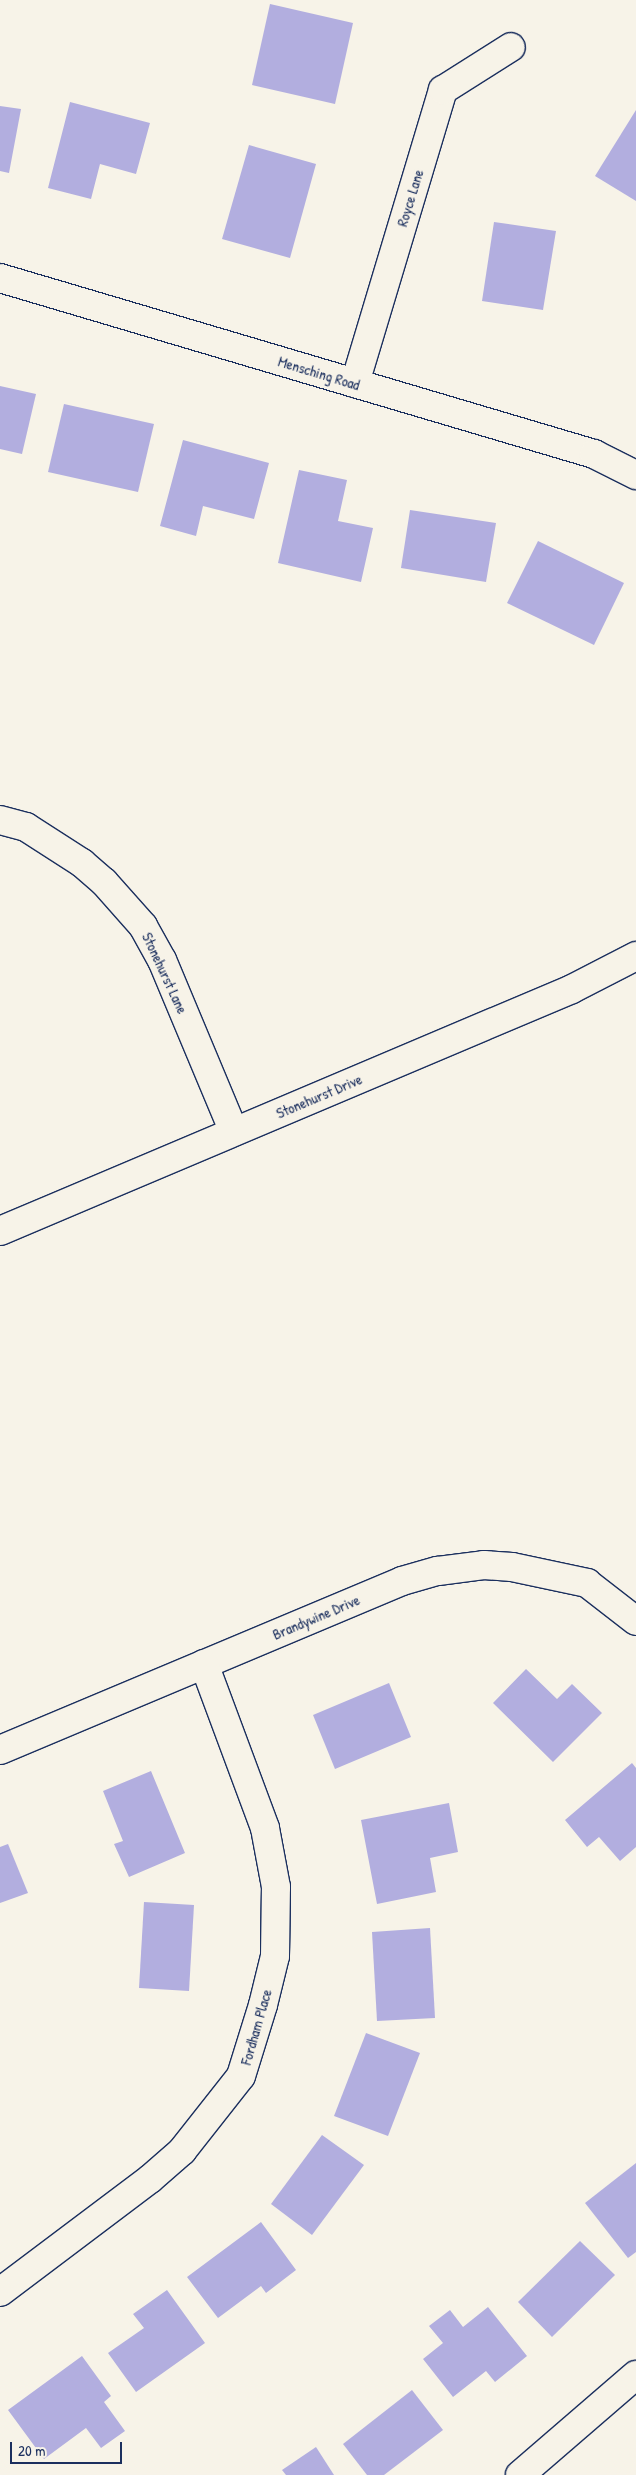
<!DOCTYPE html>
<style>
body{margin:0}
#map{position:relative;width:636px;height:2475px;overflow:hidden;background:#f7f3e8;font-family:"Patrick Hand",sans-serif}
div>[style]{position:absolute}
.building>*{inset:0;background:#b2aedf}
.roads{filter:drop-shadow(1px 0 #1b2f5e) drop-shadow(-1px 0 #1b2f5e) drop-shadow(0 1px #1b2f5e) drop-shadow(0 -1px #1b2f5e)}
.street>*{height:28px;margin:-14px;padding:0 14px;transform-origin:14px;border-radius:14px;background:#f7f3e8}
.secondary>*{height:28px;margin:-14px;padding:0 14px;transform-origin:14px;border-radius:14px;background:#f7f3e8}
span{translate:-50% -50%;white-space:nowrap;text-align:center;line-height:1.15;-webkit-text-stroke:4px #f7f3e8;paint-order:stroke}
.street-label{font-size:15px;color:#1b2f5e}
.scale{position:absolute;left:10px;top:2442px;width:112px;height:22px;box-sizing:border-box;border:2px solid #1b2f5e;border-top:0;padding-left:6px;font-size:15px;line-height:18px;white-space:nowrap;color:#1b2f5e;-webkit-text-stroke:4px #f7f3e8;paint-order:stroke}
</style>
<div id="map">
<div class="building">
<i style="clip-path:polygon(270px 4px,353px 23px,335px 104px,252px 85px)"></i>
<i style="clip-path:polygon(70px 102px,150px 123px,136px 174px,100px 164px,91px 199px,48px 188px)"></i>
<i style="clip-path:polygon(0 106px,21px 109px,9px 173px,0 171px)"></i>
<i style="clip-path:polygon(636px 110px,636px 201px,595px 176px)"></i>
<i style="clip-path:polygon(249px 145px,316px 164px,290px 258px,222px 239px)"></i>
<i style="clip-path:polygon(494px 222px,556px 231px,543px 310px,482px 301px)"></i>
<i style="clip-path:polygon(0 386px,36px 394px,22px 454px,0 449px)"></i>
<i style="clip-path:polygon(64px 404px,154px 424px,138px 492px,48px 472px)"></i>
<i style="clip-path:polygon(183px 440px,269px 463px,254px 519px,203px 506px,196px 536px,160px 526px)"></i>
<i style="clip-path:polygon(299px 470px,347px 480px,338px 521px,373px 528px,361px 582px,278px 563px)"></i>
<i style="clip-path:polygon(410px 510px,496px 523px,486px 582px,401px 568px)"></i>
<i style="clip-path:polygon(538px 541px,624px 583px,594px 645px,507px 603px)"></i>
<i style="clip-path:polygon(526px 1669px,557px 1699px,572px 1684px,602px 1713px,553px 1762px,493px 1703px)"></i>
<i style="clip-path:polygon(389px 1683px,411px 1737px,335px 1769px,313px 1715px)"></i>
<i style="clip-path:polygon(632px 1763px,636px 1768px,636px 1847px,620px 1861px,599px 1837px,587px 1847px,565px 1820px)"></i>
<i style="clip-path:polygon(151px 1771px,185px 1853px,129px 1877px,114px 1844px,123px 1841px,103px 1791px)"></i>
<i style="clip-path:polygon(449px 1803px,458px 1852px,430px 1858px,436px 1892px,377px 1904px,361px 1820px)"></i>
<i style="clip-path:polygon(8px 1844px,28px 1893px,0 1903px,0 1847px)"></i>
<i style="clip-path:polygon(144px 1902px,194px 1905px,189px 1991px,139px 1988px)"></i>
<i style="clip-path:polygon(430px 1928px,435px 2018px,377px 2021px,372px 1932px)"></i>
<i style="clip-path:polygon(366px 2033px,420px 2053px,388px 2136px,334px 2116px)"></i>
<i style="clip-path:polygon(322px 2135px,364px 2165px,312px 2235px,271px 2204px)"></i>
<i style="clip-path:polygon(636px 2163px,636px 2252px,628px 2258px,585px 2203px)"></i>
<i style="clip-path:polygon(261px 2222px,296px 2270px,266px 2293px,261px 2286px,218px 2318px,187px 2277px)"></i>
<i style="clip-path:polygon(580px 2241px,615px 2275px,552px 2337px,518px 2302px)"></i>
<i style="clip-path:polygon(167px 2290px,205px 2343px,136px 2392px,108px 2353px,144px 2328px,133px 2314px)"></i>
<i style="clip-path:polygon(488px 2307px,527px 2356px,495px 2382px,486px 2371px,453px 2397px,423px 2359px,443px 2343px,429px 2326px,450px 2310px,463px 2327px)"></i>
<i style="clip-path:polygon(82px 2356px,111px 2396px,104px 2402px,125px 2431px,101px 2448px,86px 2428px,44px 2459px,8px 2410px)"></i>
<i style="clip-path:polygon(412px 2390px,443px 2430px,384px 2475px,367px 2475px,343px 2444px)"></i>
<i style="clip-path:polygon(316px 2447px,334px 2475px,286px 2475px,282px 2470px)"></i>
</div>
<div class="roads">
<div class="street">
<i style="left:355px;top:383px;width:306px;rotate:-73.3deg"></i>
<i style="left:443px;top:90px;width:80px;rotate:-32.3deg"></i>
<i style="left:0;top:820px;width:27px;rotate:15deg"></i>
<i style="left:26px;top:827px;width:67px;rotate:32.7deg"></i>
<i style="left:82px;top:863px;width:29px;rotate:41deg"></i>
<i style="left:104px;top:882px;width:59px;rotate:48.4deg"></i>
<i style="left:143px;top:926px;width:39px;rotate:61deg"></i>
<i style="left:162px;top:960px;width:186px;rotate:67.3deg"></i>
<i style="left:0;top:1231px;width:621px;rotate:-22.93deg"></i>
<i style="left:572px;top:989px;width:72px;rotate:-27.3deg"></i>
<i style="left:0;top:1750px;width:436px;rotate:-22.8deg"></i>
<i style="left:402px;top:1581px;width:37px;rotate:-16deg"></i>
<i style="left:438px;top:1571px;width:46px;rotate:-7.4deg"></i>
<i style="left:484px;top:1565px;width:28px;rotate:4deg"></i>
<i style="left:512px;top:1567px;width:77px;rotate:12deg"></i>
<i style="left:587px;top:1583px;width:62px;rotate:37.8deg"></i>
<i style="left:0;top:2292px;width:188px;rotate:-37deg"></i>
<i style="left:150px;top:2179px;width:43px;rotate:-41.2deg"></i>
<i style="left:182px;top:2151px;width:95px;rotate:-51.8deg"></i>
<i style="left:241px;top:2076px;width:74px;rotate:-72.8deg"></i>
<i style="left:263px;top:2005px;width:50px;rotate:-76.2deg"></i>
<i style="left:275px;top:1956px;width:69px;rotate:-89.2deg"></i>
<i style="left:276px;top:1887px;width:60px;rotate:-100.6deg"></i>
<i style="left:265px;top:1828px;width:175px;rotate:-110.4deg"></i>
</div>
<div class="secondary">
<i style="left:0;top:278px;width:620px;rotate:16.5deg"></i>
<i style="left:594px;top:454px;width:47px;rotate:26.6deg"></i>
<i style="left:520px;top:2475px;width:153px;rotate:-40.8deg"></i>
</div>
</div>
<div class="street-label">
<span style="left:410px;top:198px;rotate:-73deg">Royce Lane</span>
<span style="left:319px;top:373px;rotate:17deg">Mensching Road</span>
<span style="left:165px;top:973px;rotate:65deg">Stonehurst Lane</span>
<span style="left:319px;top:1096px;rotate:-23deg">Stonehurst Drive</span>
<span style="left:316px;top:1617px;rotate:-23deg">Brandywine Drive</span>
<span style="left:256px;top:2027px;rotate:-74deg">Fordham Place</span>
</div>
<div class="scale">20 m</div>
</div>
